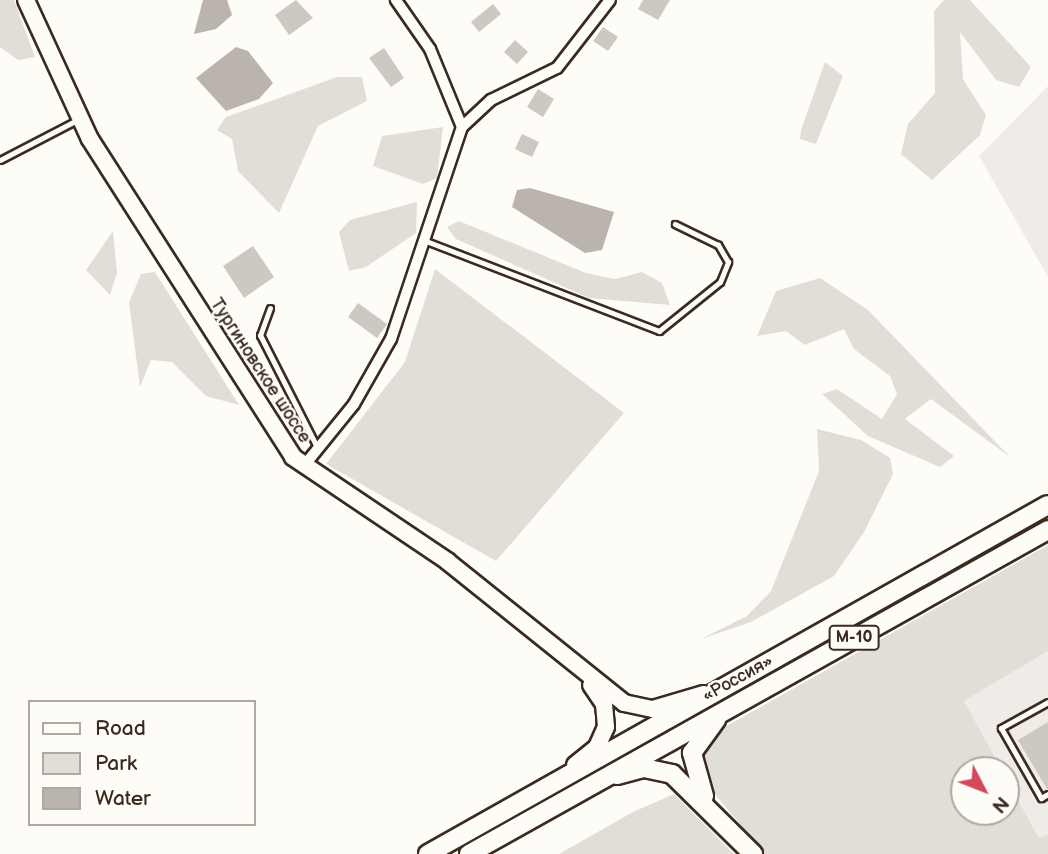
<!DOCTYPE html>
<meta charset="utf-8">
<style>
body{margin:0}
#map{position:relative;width:1048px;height:854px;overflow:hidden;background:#fdfcf7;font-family:"Balsamiq Sans",sans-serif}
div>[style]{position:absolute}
.built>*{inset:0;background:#efece7}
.green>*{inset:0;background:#e1ded7}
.water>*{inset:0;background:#bbb4ad}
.building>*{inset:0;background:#cdc8c2}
.roads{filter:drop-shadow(2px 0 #3b2a1e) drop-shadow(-2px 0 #3b2a1e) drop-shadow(0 2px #3b2a1e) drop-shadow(0 -2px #3b2a1e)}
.service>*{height:5px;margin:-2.5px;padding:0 2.5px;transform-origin:2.5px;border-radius:2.5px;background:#fdfcf7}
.minor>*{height:10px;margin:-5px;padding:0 5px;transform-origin:5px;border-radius:5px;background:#fdfcf7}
.secondary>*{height:16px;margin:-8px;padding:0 8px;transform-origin:8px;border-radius:8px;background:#fdfcf7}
.primary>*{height:18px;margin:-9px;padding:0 9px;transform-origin:9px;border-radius:9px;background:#fdfcf7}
.trunk>*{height:18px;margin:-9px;padding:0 9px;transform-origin:9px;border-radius:9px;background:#fdfcf7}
span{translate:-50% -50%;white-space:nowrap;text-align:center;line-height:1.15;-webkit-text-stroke:5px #fdfcf7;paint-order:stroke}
.shield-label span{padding:2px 5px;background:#fdfcf7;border:2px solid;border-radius:5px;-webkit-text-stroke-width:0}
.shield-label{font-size:16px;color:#3b2a1e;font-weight:700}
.street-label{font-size:18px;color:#3b2a1e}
.legend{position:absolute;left:28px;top:700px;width:228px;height:126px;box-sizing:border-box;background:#fdfcf7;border:2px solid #afa8a0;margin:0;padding:9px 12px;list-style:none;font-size:21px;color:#3b2a1e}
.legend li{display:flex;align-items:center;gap:14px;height:35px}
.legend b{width:35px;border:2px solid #afa8a0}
.north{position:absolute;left:950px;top:756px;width:70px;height:70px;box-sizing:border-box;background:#fdfcf7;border:2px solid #afa8a0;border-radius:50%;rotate:132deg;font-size:19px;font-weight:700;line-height:28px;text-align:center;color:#3b2a1e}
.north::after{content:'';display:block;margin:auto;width:24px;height:32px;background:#d1495b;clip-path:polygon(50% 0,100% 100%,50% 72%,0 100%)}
</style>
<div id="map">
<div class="built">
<i style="clip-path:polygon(1048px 86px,1048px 277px,979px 156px)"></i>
<i style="clip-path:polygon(1048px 651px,1048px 834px,1039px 838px,964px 701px)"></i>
</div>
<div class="green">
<i style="clip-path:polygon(0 0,14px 0,35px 57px,18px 60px,0 47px)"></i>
<i style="clip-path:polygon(944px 0,970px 0,1031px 67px,1019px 87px,996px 80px,960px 32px,963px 79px,986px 115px,980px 135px,932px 180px,901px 154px,908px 124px,935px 93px,934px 11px)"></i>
<i style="clip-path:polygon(825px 62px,843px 76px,816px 144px,800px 139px,801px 130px)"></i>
<i style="clip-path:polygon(337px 77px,362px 77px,367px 101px,318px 126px,279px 213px,238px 171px,232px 139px,217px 130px,226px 117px)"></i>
<i style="clip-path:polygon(443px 127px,437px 178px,423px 184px,373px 166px,382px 136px)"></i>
<i style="clip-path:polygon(417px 202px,416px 233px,366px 267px,349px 271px,339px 232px,350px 220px)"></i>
<i style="clip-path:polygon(459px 221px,586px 273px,615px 279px,642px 272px,662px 283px,670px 305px,589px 298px,456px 239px,447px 227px)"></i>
<i style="clip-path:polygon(113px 231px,117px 273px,110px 295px,86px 270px)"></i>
<i style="clip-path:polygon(435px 269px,624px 413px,496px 561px,326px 464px,405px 362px)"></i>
<i style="clip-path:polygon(155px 272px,239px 405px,206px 396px,172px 362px,151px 360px,140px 387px,129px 302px,141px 274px)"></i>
<i style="clip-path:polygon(820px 278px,868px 310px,1010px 457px,931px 399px,905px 419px,954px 456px,940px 467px,868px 436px,822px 394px,837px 389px,882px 419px,897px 394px,890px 376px,854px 349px,844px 329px,805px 345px,786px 331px,757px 336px,776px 291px)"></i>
<i style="clip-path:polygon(817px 429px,861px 440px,890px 458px,893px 474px,864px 532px,834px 576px,751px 622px,701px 639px,747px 616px,771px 591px,819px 471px)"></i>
<i style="clip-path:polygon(1048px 545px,1048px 651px,964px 701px,1002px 770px,964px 770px,964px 812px,1006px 812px,1006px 778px,1039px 838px,1048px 834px,1048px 854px,765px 854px,703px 780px,698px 757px,709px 736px)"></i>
<i style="clip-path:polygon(674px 794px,734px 854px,559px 854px,633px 812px)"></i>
</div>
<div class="water">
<i style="clip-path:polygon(203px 0,227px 0,232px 15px,216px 29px,194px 34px)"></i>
<i style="clip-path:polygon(236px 47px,248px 51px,273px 83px,259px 99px,226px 111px,196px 78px)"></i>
<i style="clip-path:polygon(530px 188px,614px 212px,602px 250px,585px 253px,512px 207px,517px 190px)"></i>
</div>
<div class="building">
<i style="clip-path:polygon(296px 0,313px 18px,289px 35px,275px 15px)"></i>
<i style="clip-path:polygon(643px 0,670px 0,658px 20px,638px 9px)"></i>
<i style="clip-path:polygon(493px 4px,501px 14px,479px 32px,471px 22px)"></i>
<i style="clip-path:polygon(603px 27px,618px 37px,608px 51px,593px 41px)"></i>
<i style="clip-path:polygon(515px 40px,528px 52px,517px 64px,504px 52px)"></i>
<i style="clip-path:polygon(384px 48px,404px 78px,391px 87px,369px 58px)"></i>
<i style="clip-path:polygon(538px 89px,554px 99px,543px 117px,527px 107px)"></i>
<i style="clip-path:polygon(522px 134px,539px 142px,532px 157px,515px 149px)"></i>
<i style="clip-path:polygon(253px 246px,274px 277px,244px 298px,223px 266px)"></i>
<i style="clip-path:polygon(358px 303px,387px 324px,377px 338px,348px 317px)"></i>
<i style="clip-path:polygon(1048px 722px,1048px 789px,1047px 789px,1018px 740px)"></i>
</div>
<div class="roads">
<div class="service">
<i style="left:0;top:160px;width:89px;rotate:-27.4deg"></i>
<i style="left:426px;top:241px;width:250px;rotate:21.1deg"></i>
<i style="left:659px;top:331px;width:78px;rotate:-38.8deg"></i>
<i style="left:720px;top:282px;width:22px;rotate:-68deg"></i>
<i style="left:728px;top:262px;width:20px;rotate:-120deg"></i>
<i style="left:718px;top:245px;width:48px;rotate:-154deg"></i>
<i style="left:270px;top:308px;width:29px;rotate:110deg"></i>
<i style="left:260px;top:335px;width:128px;rotate:63deg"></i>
<i style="left:1048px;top:702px;width:54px;rotate:151deg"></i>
<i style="left:1001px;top:728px;width:81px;rotate:60.3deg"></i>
<i style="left:1041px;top:798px;width:8px;rotate:-30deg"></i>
</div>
<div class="minor">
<i style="left:462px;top:127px;width:40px;rotate:-43deg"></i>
<i style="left:491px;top:100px;width:73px;rotate:-25.9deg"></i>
<i style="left:557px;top:68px;width:86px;rotate:-52.1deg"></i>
<i style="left:303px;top:467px;width:81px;rotate:-51deg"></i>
<i style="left:354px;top:404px;width:75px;rotate:-60.4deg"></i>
<i style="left:391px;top:339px;width:224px;rotate:-71.5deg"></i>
<i style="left:462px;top:127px;width:84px;rotate:-112.3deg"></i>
<i style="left:430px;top:49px;width:60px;rotate:-124.8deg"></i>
</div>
<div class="secondary">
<i style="left:26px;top:0;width:153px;rotate:65.3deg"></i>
<i style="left:90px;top:139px;width:377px;rotate:57.4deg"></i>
<i style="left:293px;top:457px;width:186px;rotate:34deg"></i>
<i style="left:447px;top:561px;width:227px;rotate:38.7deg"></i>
<i style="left:624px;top:703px;width:30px;rotate:12deg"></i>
<i style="left:653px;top:709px;width:53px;rotate:-16.4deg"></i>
<i style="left:575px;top:765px;width:28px;rotate:-39deg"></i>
<i style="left:597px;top:747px;width:22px;rotate:-66deg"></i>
<i style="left:606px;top:727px;width:23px;rotate:-95deg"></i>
<i style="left:604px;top:704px;width:23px;rotate:-124deg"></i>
</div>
<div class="primary">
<i style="left:617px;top:775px;width:28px;rotate:-15deg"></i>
<i style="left:644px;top:768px;width:29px;rotate:12deg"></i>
<i style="left:672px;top:774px;width:114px;rotate:44.6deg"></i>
<i style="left:704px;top:796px;width:45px;rotate:-105.6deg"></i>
<i style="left:692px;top:753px;width:41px;rotate:-54deg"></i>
</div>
<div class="trunk">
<i style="left:428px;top:854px;width:711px;rotate:-29.38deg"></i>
<i style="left:469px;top:854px;width:663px;rotate:-29.23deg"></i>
</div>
</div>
<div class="shield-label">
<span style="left:854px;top:638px">М-10</span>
</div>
<div class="street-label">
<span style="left:260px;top:371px;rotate:57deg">Тургиновское шоссе</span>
<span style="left:738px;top:679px;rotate:-29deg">«Россия»</span>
</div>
<ul class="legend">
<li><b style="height:9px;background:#fdfcf7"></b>Road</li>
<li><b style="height:19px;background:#e1ded7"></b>Park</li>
<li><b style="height:19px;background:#bbb4ad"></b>Water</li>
</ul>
<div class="north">N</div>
</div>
